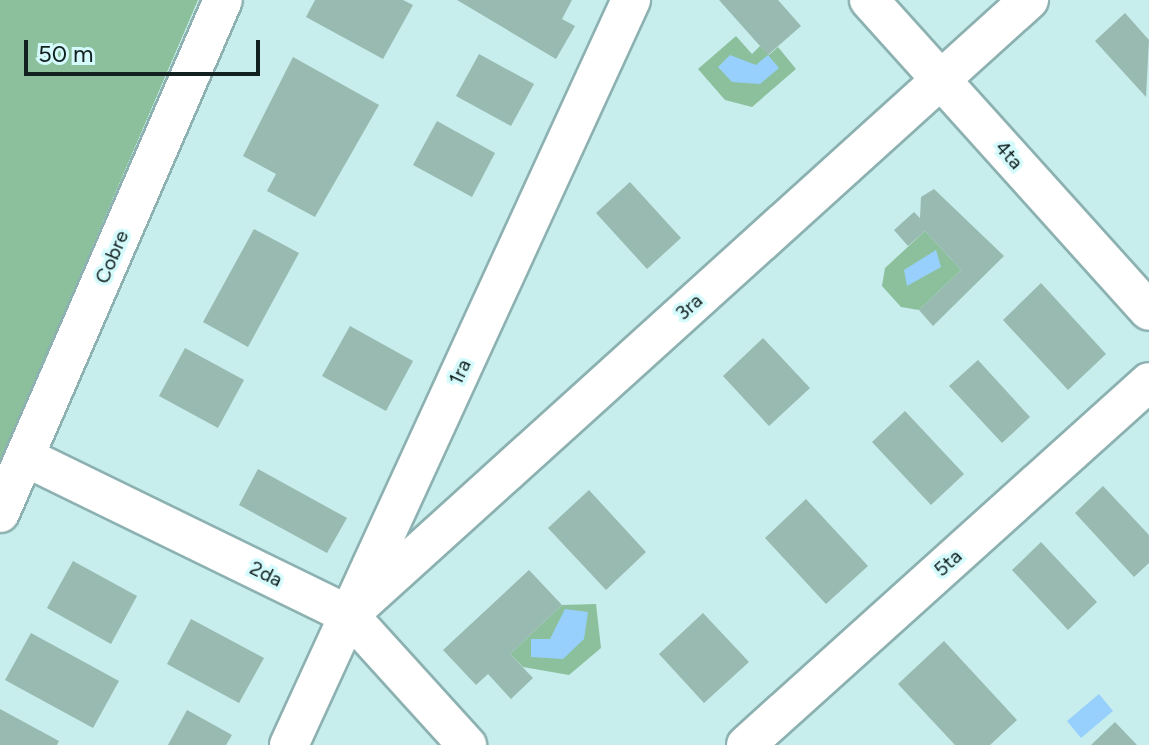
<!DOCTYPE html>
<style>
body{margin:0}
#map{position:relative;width:1149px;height:745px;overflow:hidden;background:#c7eded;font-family:Figtree,sans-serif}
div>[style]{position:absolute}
.green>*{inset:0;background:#8cc09c}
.water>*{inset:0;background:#97d0fc}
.building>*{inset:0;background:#98bab0}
.roads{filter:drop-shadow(2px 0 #8db1b1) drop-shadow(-2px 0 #8db1b1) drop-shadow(0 2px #8db1b1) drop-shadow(0 -2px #8db1b1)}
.minor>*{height:38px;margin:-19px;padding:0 19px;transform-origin:19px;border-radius:19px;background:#fff}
span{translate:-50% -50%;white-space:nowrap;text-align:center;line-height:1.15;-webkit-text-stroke:7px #d4fafb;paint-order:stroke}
.street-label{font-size:20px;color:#122020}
.scale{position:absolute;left:24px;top:40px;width:236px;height:36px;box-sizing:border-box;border:4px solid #122020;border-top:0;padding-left:10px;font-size:24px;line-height:28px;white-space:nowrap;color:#122020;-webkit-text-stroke:6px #d4fafb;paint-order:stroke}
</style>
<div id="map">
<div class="green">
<i style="clip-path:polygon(0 0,198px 0,0 462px)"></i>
<i style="clip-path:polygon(736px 36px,752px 54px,760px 46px,769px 55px,778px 47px,796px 69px,752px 107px,725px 100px,698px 69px)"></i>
<i style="clip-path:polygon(925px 231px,961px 270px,919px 310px,901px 307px,882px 286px,885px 268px)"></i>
<i style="clip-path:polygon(596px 604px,601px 648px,569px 675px,523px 667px,510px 654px,562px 605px)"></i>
</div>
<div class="water">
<i style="clip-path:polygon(730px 55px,756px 65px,768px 55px,779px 68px,760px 84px,732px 82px,718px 67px)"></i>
<i style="clip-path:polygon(936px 250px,941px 267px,907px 286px,904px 270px)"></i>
<i style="clip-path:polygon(565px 609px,588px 612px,584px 639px,563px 659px,531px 657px,531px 639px,550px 639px)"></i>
<i style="clip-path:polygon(1099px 694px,1113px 711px,1081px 738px,1067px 721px)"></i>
</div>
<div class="building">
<i style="clip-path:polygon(315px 0,403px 0,413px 5px,383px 59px,306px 17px)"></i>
<i style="clip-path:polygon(457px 0,572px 0,562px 19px,575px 26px,556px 59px)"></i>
<i style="clip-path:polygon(719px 0,778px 0,801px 26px,768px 55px)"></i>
<i style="clip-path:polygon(1125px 13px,1149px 40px,1146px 97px,1095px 41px)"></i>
<i style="clip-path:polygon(479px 54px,534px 84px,511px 126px,456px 96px)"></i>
<i style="clip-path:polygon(293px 57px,379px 105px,315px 217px,267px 191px,276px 174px,243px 156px)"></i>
<i style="clip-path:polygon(437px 121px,495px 153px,472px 197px,413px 165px)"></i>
<i style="clip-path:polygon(630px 182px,681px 238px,647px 269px,596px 213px)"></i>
<i style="clip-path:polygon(934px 189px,1004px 256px,933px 326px,919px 310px,961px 270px,925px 231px,908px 246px,894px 230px,914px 212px,920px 218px,921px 197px)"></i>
<i style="clip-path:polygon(254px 229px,299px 253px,248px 347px,203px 322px)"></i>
<i style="clip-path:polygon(1041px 283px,1106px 354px,1068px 390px,1003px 320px)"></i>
<i style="clip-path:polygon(350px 326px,413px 361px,386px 411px,322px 376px)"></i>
<i style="clip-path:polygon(763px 338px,810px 388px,769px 426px,723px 376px)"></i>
<i style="clip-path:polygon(185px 348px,244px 380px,218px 428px,159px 396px)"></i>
<i style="clip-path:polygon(978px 360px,1030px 417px,1002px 443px,949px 386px)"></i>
<i style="clip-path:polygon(905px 411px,964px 474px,931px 505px,872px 442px)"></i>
<i style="clip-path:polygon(258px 469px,347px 518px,327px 553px,239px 505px)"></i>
<i style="clip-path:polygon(1103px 486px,1149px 535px,1149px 563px,1134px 577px,1075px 513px)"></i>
<i style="clip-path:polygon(589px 490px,646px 552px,606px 590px,548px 528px)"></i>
<i style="clip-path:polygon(806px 499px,868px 566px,826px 604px,765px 538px)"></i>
<i style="clip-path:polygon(1041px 542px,1097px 602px,1068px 630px,1012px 570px)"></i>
<i style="clip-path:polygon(73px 561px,137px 596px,111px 644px,47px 608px)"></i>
<i style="clip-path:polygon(529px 570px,562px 605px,510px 654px,533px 678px,511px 699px,488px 674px,476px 685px,443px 650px)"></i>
<i style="clip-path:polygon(703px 613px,749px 662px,704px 703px,659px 654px)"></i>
<i style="clip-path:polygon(191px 619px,264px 658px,239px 703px,167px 664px)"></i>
<i style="clip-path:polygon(31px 633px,119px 681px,93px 728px,5px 680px)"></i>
<i style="clip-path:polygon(944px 641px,1017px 720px,990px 745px,955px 745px,898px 684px)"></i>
<i style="clip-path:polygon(0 709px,59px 741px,57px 745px,0 745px)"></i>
<i style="clip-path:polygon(187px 710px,232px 735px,226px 745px,168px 745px)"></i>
<i style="clip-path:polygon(1115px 722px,1137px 745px,1091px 745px)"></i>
</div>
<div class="roads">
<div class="minor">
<i style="left:869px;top:0;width:418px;rotate:48deg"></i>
<i style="left:25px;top:457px;width:360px;rotate:26deg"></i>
<i style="left:349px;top:615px;width:176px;rotate:47.8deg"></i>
<i style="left:0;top:513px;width:559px;rotate:-66.51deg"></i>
<i style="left:349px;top:615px;width:917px;rotate:-42.13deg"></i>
<i style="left:289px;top:745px;width:820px;rotate:-65.34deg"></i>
<i style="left:746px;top:745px;width:542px;rotate:-42.01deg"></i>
</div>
</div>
<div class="street-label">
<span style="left:1009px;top:155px;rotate:48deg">4ta</span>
<span style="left:112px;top:257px;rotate:-67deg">Cobre</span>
<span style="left:689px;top:307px;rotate:-42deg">3ra</span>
<span style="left:460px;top:372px;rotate:-65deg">1ra</span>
<span style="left:948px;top:563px;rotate:-42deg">5ta</span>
<span style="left:266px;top:574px;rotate:26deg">2da</span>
</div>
<div class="scale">50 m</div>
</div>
